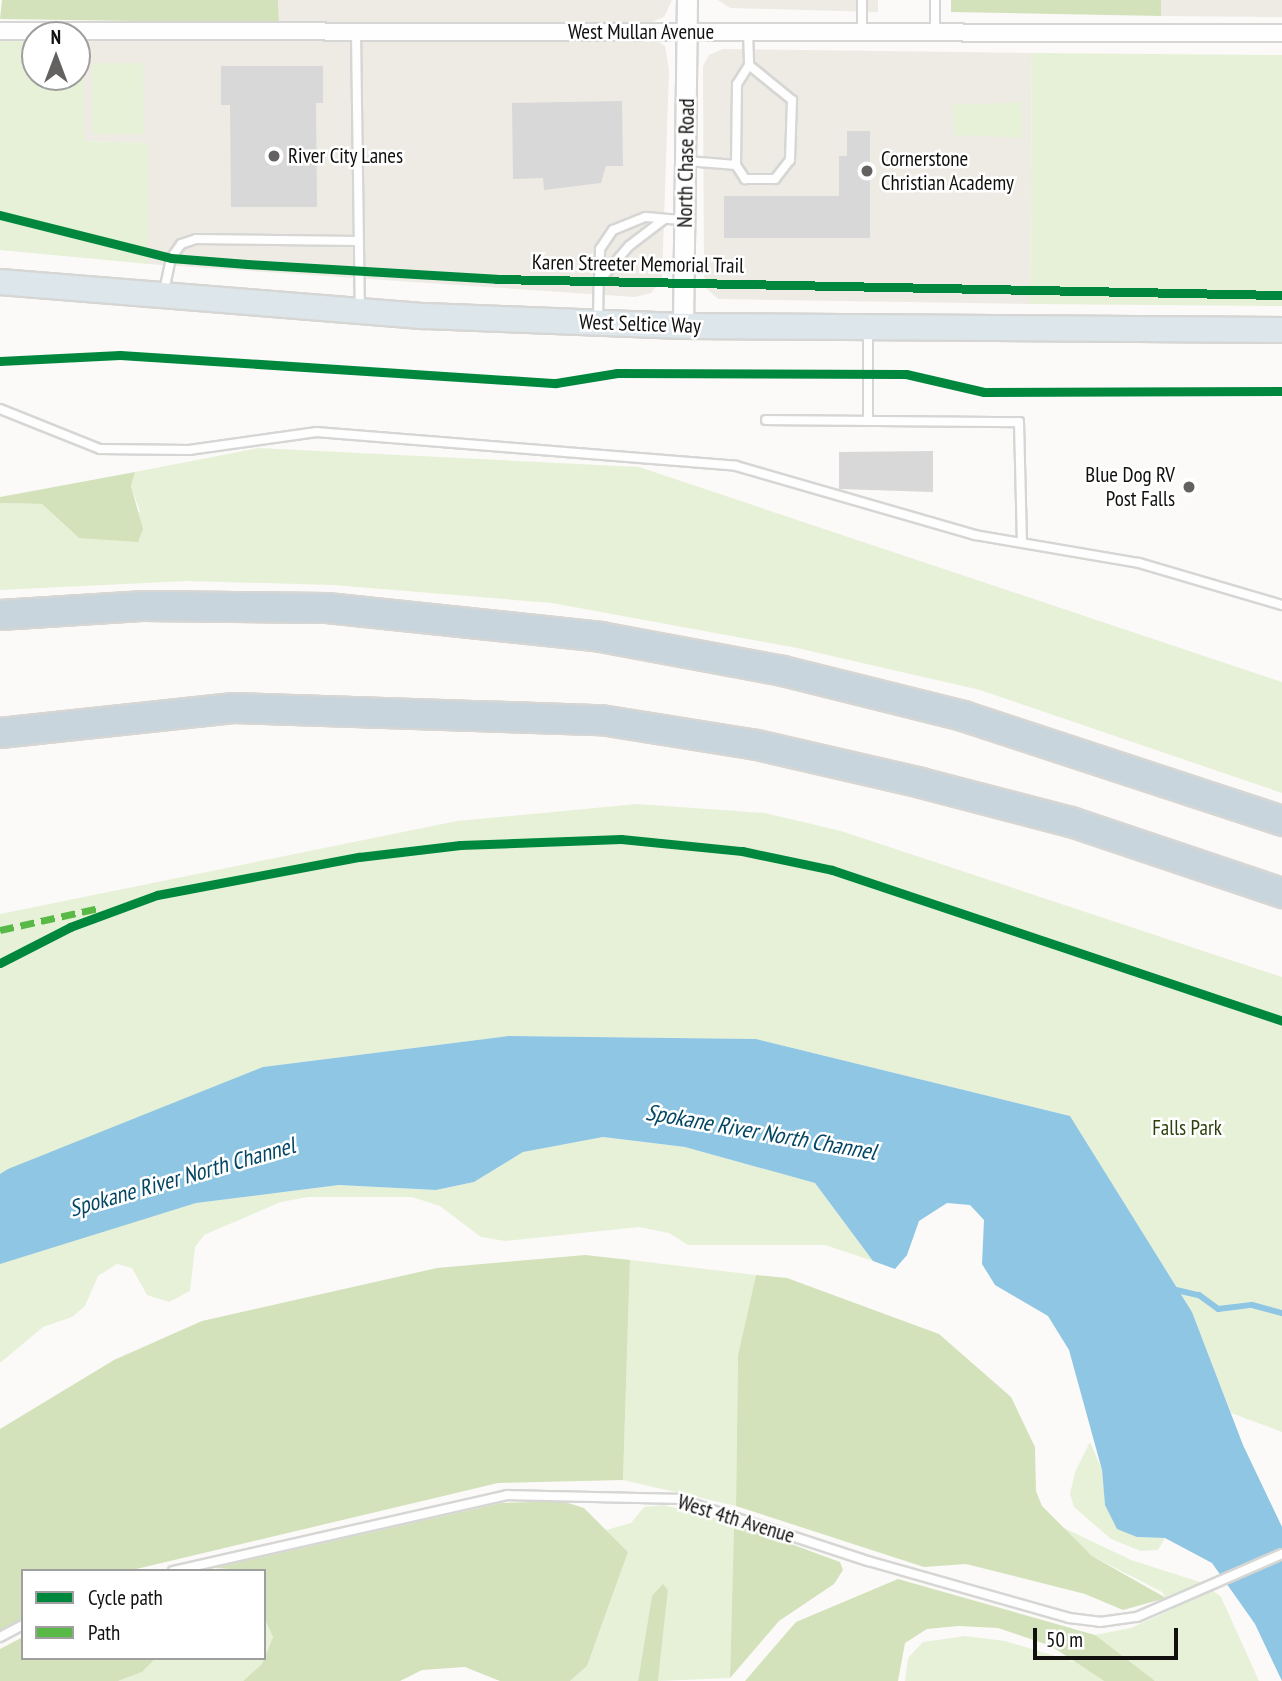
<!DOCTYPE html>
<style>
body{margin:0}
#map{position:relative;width:1282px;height:1681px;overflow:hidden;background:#fbfaf8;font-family:"PT Sans Narrow",sans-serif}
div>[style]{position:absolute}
.built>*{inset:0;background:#eeebe4}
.green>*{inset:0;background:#e7f1d8}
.forest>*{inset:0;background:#d3e2ba}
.water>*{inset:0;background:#8fc6e3}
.stream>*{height:6px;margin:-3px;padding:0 3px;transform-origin:3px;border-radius:3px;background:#8fc6e3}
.building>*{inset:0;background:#d9d8d8}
.roads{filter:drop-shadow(2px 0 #d6d6d4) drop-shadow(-2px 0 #d6d6d4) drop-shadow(0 2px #d6d6d4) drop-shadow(0 -2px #d6d6d4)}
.service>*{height:8px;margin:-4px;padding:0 4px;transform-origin:4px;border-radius:4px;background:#fefefe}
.minor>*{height:16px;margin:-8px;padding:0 8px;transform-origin:8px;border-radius:8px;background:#fefefe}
.tertiary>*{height:19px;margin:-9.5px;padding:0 9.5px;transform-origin:9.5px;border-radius:9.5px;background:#fefefe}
.primary>*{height:24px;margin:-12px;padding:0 12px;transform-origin:12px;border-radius:12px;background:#dde6ea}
.motorway>*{height:28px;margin:-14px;padding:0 14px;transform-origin:14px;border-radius:14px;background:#c8d5dd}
.quiet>*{height:7px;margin-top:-3.5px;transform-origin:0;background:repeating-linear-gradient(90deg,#58b947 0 14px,transparent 0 21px)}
.cycleway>*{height:9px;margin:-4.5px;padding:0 4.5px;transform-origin:4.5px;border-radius:4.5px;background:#00873e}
.dots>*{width:19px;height:19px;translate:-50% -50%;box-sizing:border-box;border:4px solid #fff;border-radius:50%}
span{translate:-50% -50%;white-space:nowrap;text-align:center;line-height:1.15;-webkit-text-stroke:5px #fff;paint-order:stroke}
.street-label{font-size:21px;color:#11100f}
.poi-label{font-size:21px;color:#11100f}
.left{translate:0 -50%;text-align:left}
.right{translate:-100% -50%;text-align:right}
.park-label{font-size:21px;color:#2d3f0a}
.water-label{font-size:23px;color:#034764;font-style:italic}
.legend{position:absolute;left:21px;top:1569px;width:245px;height:91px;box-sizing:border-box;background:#fff;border:2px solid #a09f9f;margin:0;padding:9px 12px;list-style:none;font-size:21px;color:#11100f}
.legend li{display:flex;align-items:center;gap:14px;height:35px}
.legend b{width:35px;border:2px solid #a09f9f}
.north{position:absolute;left:21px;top:21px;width:70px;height:70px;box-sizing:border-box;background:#fff;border:2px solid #a09f9f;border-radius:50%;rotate:0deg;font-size:19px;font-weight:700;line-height:28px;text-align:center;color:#11100f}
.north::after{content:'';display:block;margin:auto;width:24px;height:32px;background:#636261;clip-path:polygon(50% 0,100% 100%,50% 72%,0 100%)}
.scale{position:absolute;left:1033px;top:1628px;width:145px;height:32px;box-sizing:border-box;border:4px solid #11100f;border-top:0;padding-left:9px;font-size:21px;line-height:24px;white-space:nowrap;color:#11100f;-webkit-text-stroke:5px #fff;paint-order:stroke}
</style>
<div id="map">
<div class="built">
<i style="clip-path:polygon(278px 0,672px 0,664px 17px,649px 23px,279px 23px)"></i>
<i style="clip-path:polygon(718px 0,878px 0,878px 12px,730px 8px)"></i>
<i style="clip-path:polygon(1161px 0,1282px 0,1282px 17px,1161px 16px)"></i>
<i style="clip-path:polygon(84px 38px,657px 41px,665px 46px,669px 70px,662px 279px,651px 293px,635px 297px,148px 264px,148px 143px,84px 141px)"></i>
<i style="clip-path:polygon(723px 49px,1032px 53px,1030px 304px,718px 299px,706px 288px,704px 275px,703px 66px,709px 55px)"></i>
</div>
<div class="green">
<i style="clip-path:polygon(0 38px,35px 38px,35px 77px,77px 77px,77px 38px,84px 38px,84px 141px,148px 143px,148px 264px,0 250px)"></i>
<i style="clip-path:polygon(1032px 53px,1282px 55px,1282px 306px,1030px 304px)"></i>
<i style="clip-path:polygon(92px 63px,143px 63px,144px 134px,92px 134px)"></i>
<i style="clip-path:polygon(1021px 102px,1023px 138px,954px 135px,953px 105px)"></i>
<i style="clip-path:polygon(259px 448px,639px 467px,1282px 682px,1282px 793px,980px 690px,797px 648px,552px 603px,333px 585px,187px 581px,0 590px,0 503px,42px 504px,79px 538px,140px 512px,131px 486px,135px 472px)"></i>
<i style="clip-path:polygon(637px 804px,765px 813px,841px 831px,1282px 977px,1282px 1432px,1231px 1413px,1192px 1312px,1070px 1116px,756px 1039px,509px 1036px,263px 1067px,0 1174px,0 914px,457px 821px)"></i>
<i style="clip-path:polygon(603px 1137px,685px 1147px,815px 1183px,873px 1261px,825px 1245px,688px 1245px,669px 1233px,639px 1227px,505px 1241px,481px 1237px,440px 1206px,412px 1197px,308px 1197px,281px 1202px,204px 1235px,195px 1247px,190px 1291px,169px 1302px,147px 1295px,132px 1268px,117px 1264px,98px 1276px,85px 1306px,72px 1317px,43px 1327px,0 1363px,0 1264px,25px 1254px,196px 1203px,339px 1185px,436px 1190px,474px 1182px,523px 1152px)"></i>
<i style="clip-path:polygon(630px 1260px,756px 1275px,738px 1355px,736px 1506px,623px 1480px)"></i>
<i style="clip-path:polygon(1090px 1442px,1102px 1470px,1105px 1505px,1137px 1537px,1165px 1538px,1158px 1550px,1141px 1551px,1111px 1539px,1074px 1507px,1070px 1494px,1075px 1472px)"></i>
<i style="clip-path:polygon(664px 1505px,734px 1523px,730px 1678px,658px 1681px,668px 1590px,652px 1596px,638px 1681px,570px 1681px,587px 1666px,628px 1552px,606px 1530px,631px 1523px,644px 1507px)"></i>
<i style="clip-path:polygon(1062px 1527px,1131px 1560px,1203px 1583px,1221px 1597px,1259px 1681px,1155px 1681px,1122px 1659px,1095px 1635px,1131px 1628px,1173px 1609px,1162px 1592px,1092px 1556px)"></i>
<i style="clip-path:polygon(264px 1617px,273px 1637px,262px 1664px,243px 1681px,118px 1681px,142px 1672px,156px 1658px,264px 1658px)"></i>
<i style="clip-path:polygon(965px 1636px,1005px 1641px,1075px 1662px,1104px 1681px,905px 1681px,908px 1658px,923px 1642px)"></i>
</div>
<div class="forest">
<i style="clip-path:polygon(2px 0,278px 0,279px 23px,0 19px)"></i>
<i style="clip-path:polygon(951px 0,1161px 0,1161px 16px,951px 12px)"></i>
<i style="clip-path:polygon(135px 472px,131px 486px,143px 529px,138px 542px,79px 538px,42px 504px,0 503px,0 497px)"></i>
<i style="clip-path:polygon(585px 1255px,630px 1260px,623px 1480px,498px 1483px,128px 1571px,23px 1571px,23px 1618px,0 1630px,0 1429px,114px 1360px,202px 1321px,437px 1268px)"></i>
<i style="clip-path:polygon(756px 1275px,787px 1278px,939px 1334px,1011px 1397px,1035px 1447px,1036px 1491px,1042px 1506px,1092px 1556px,1166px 1598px,1123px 1610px,1085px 1594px,966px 1564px,924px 1567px,736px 1506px,738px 1355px)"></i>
<i style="clip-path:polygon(562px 1501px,584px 1508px,628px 1552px,587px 1666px,570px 1681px,500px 1681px,465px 1667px,422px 1670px,400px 1681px,243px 1681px,262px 1664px,273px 1637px,264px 1617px,264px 1571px,214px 1568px,501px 1503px)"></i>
<i style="clip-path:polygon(734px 1523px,840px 1562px,843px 1570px,834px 1584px,779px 1621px,730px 1678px)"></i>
<i style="clip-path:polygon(898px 1579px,1095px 1635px,1155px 1681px,1104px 1681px,1051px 1646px,998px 1628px,958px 1626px,927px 1629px,905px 1643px,898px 1681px,745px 1681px,796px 1622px)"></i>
<i style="clip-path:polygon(663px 1584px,668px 1590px,658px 1681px,638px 1681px,652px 1596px)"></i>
<i style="clip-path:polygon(23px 1637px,23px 1658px,156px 1658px,142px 1672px,118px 1681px,0 1681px,0 1649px)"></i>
</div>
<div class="water">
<i style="clip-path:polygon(509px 1036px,756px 1039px,1070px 1116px,1192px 1312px,1243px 1445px,1282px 1527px,1282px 1681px,1255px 1624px,1212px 1563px,1165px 1538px,1137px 1537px,1117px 1529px,1105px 1505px,1102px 1470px,1069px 1350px,1048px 1316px,995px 1285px,982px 1264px,984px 1220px,970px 1205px,947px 1203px,919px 1221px,907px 1255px,895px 1269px,873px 1261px,815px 1183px,685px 1147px,603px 1137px,523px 1152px,474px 1182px,436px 1190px,339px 1185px,196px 1203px,0 1264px,0 1174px,8px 1169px,263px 1067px)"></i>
</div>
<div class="stream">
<i style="left:1172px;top:1289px;width:28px;rotate:13deg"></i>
<i style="left:1199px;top:1295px;width:24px;rotate:36deg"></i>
<i style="left:1218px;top:1309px;width:34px;rotate:-7deg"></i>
<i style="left:1252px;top:1305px;width:31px;rotate:15deg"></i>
</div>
<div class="building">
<i style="clip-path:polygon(221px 66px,323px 66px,323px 103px,316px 103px,317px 207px,231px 207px,230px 105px,221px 105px)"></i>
<i style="clip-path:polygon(622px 101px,623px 166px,606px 166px,601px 183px,544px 190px,543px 178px,513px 179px,512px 103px)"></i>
<i style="clip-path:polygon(847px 131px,870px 131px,870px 238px,724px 238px,724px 196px,839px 196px,839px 156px,847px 156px)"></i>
<i style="clip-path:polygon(933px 451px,933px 492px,839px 489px,839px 452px)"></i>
</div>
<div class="roads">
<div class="service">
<i style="left:748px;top:32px;width:33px;rotate:88deg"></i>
<i style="left:749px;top:65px;width:22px;rotate:122deg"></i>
<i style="left:737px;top:84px;width:81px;rotate:90.7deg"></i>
<i style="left:736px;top:165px;width:17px;rotate:57deg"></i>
<i style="left:745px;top:179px;width:30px"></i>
<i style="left:775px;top:179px;width:24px;rotate:-52deg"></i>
<i style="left:790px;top:160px;width:60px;rotate:-88.1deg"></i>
<i style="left:792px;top:100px;width:55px;rotate:-140.9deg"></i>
<i style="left:862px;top:32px;width:32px;rotate:-90deg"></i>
<i style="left:935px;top:32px;width:32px;rotate:-90deg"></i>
<i style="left:356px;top:33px;width:275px;rotate:89.2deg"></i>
<i style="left:687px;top:161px;width:49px;rotate:4.7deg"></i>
<i style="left:663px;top:220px;width:43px;rotate:142.6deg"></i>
<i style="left:629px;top:246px;width:46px;rotate:130.6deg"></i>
<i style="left:599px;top:281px;width:32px;rotate:-88deg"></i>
<i style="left:600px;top:249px;width:23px;rotate:-56deg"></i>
<i style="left:613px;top:230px;width:35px;rotate:-22deg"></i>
<i style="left:646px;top:217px;width:37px;rotate:5deg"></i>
<i style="left:164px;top:291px;width:34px;rotate:-78deg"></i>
<i style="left:171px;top:258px;width:17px;rotate:-54deg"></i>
<i style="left:181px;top:244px;width:16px;rotate:-18deg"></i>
<i style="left:196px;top:239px;width:163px;rotate:0.7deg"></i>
<i style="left:598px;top:320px;width:39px;rotate:-89deg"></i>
<i style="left:868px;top:329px;width:92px;rotate:90deg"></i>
<i style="left:0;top:409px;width:108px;rotate:21.8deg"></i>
<i style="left:100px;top:449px;width:89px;rotate:0.6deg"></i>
<i style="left:189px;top:450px;width:129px;rotate:-8deg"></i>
<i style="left:317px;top:432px;width:420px;rotate:4.6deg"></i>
<i style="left:736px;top:466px;width:249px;rotate:16.1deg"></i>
<i style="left:975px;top:535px;width:166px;rotate:9.7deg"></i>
<i style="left:1139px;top:563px;width:149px;rotate:16.4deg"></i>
<i style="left:766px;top:420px;width:253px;rotate:0.5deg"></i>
<i style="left:1019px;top:422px;width:120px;rotate:88.6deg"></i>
<i style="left:173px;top:1571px;width:343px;rotate:-12.8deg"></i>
<i style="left:507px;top:1495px;width:172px;rotate:1.3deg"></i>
<i style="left:679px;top:1499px;width:199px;rotate:18.2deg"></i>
<i style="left:868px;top:1561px;width:209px;rotate:15.8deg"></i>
<i style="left:1069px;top:1618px;width:31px;rotate:7deg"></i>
<i style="left:1100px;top:1622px;width:37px;rotate:-8deg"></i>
<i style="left:1137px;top:1617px;width:158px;rotate:-23.5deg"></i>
<i style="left:0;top:1637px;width:26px;rotate:-28deg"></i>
</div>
<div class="minor">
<i style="left:0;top:31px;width:1282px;rotate:0.09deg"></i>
</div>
<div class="tertiary">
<i style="left:683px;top:326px;width:326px;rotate:-89.3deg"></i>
</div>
<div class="primary">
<i style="left:0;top:282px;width:426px;rotate:4.6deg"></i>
<i style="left:425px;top:316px;width:258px;rotate:2.2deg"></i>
<i style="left:683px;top:326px;width:599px;rotate:0.38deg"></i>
</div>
<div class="motorway">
<i style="left:0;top:615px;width:145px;rotate:-3.6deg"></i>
<i style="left:145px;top:606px;width:182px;rotate:0.6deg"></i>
<i style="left:327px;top:608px;width:276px;rotate:6deg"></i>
<i style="left:601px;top:637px;width:185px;rotate:10.6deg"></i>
<i style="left:783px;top:671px;width:186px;rotate:14deg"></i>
<i style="left:963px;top:716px;width:336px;rotate:18.2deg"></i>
<i style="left:0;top:733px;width:235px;rotate:-6.1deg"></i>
<i style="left:234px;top:708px;width:367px;rotate:1.9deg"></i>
<i style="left:601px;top:720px;width:158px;rotate:9.1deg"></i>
<i style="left:757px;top:745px;width:168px;rotate:13deg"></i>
<i style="left:921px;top:783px;width:155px;rotate:14.6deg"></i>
<i style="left:1071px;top:822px;width:223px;rotate:18.6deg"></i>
</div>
</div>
<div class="quiet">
<i style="left:0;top:930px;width:101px;rotate:-12.5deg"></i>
</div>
<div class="cycleway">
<i style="left:0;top:215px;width:176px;rotate:14.1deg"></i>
<i style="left:171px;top:258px;width:76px;rotate:4.5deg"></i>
<i style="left:247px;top:264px;width:249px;rotate:3.4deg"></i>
<i style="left:496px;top:279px;width:786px;rotate:1.17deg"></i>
<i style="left:0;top:361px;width:120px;rotate:-2.9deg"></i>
<i style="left:120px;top:355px;width:437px;rotate:3.7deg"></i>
<i style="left:556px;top:383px;width:62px;rotate:-9.3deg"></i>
<i style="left:617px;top:373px;width:289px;rotate:0.2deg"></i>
<i style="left:906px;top:374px;width:80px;rotate:13deg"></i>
<i style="left:984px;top:392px;width:298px;rotate:-0.2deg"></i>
<i style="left:0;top:963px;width:79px;rotate:-27.2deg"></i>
<i style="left:70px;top:927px;width:93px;rotate:-20.2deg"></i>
<i style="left:157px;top:895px;width:206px;rotate:-10.7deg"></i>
<i style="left:359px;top:857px;width:102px;rotate:-6.8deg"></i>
<i style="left:460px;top:845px;width:161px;rotate:-2.1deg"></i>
<i style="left:621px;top:839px;width:122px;rotate:5.7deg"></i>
<i style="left:742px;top:851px;width:92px;rotate:11.9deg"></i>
<i style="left:832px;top:870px;width:475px;rotate:18.5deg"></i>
</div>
<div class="dots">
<i style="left:274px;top:156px;background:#636261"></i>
<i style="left:867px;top:171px;background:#636261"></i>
<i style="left:1189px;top:487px;background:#636261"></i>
</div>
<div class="street-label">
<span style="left:641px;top:32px">West Mullan Avenue</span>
<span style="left:686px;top:163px;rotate:-89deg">North Chase Road</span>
<span style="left:638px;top:264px;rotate:1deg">Karen Streeter Memorial Trail</span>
<span style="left:640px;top:324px;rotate:2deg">West Seltice Way</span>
<span style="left:736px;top:1519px;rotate:17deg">West 4th Avenue</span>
</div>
<div class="poi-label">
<span class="left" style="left:288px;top:156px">River City Lanes</span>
<span class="left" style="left:881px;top:171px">Cornerstone<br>Christian Academy</span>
<span class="right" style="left:1175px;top:487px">Blue Dog RV<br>Post Falls</span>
</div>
<div class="park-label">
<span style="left:1187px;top:1128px">Falls Park</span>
</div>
<div class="water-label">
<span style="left:761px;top:1132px;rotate:10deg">Spokane River North Channel</span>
<span style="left:182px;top:1177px;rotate:-16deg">Spokane River North Channel</span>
</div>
<ul class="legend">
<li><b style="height:9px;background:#00873e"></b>Cycle path</li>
<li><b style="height:9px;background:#58b947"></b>Path</li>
</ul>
<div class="north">N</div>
<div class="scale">50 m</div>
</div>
